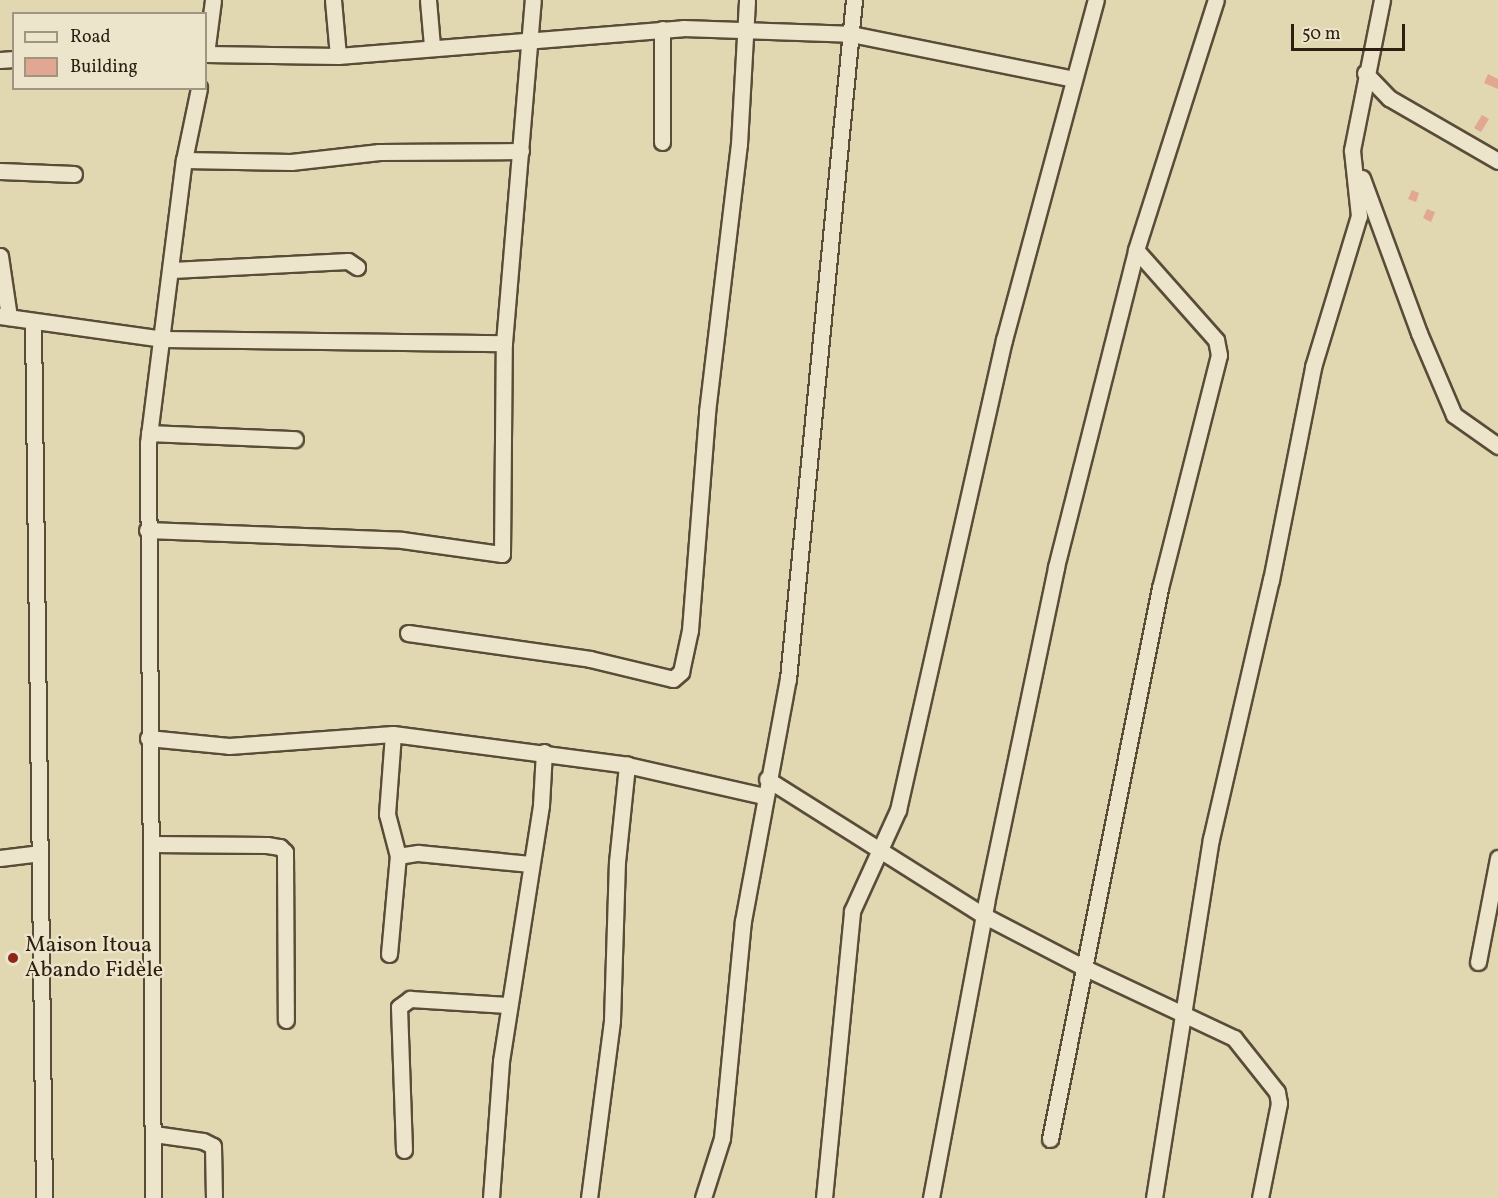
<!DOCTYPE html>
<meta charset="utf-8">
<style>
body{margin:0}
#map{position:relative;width:1498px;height:1198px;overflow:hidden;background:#e1d7b0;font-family:Vollkorn,serif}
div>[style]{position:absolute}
.building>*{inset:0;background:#e2a793}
.roads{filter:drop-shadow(2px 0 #594c38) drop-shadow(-2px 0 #594c38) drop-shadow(0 2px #594c38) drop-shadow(0 -2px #594c38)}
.minor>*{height:15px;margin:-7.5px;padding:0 7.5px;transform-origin:7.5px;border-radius:7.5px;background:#ece5cc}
.dots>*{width:16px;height:16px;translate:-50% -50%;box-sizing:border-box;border:3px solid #ece5cc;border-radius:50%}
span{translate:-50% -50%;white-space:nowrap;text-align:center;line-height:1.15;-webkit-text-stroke:4.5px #ece5cc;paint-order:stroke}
.poi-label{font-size:22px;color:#2c1e10}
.left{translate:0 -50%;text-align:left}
.legend{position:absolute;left:12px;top:12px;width:195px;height:78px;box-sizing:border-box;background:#ece5cc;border:2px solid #9f9581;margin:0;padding:8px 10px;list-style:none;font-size:18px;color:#2c1e10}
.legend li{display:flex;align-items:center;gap:12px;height:30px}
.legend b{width:30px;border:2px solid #9f9581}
.scale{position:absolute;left:1291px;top:24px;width:114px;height:27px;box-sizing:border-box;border:3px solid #2c1e10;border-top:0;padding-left:8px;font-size:18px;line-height:21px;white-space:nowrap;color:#2c1e10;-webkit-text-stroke:4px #ece5cc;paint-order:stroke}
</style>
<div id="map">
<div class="building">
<i style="clip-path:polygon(1488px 74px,1498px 79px,1498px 89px,1484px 83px)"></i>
<i style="clip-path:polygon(1482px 115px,1489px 119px,1481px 132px,1474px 128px)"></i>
<i style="clip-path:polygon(1412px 190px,1419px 193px,1416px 202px,1408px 199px)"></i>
<i style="clip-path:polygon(1427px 209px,1435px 212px,1431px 222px,1423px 218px)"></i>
</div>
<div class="roads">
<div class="minor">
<i style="left:333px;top:0;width:56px;rotate:84.9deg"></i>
<i style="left:428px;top:0;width:46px;rotate:85deg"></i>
<i style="left:662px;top:29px;width:113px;rotate:90deg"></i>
<i style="left:206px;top:54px;width:132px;rotate:0.9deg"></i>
<i style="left:338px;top:56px;width:346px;rotate:-4.6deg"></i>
<i style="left:683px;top:28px;width:168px;rotate:2deg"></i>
<i style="left:851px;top:34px;width:227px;rotate:11.4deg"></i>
<i style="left:206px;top:54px;width:54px;rotate:-82.6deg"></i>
<i style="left:0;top:60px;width:14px;rotate:-4deg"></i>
<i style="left:1365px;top:73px;width:35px;rotate:46deg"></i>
<i style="left:1389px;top:98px;width:126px;rotate:30deg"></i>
<i style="left:184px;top:160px;width:107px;rotate:1.1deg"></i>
<i style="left:291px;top:162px;width:89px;rotate:-6.5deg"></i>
<i style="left:379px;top:152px;width:142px;rotate:-0.4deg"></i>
<i style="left:0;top:171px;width:74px;rotate:2.3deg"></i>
<i style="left:1362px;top:178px;width:165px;rotate:69.8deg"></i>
<i style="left:1419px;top:333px;width:89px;rotate:66.9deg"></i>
<i style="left:1454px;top:415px;width:54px;rotate:35.2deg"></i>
<i style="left:0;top:256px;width:62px;rotate:81.6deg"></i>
<i style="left:172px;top:270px;width:176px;rotate:-2.9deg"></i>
<i style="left:348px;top:261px;width:11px;rotate:34deg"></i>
<i style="left:0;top:316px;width:165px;rotate:8deg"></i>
<i style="left:163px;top:339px;width:341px;rotate:0.7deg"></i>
<i style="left:33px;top:322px;width:876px;rotate:89.28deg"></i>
<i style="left:149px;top:433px;width:146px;rotate:2.4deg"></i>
<i style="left:147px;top:530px;width:255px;rotate:2.2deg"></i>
<i style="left:402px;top:540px;width:101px;rotate:8deg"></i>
<i style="left:502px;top:554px;width:211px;rotate:-89.5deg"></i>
<i style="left:504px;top:343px;width:344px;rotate:-85.2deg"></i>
<i style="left:408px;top:633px;width:184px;rotate:8.1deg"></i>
<i style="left:590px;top:659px;width:85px;rotate:13.5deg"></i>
<i style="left:673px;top:679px;width:11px;rotate:-41deg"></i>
<i style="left:681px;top:672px;width:43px;rotate:-77.9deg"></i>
<i style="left:690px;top:630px;width:219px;rotate:-85.5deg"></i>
<i style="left:707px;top:412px;width:270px;rotate:-83.2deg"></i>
<i style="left:739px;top:144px;width:144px;rotate:-86.8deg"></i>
<i style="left:148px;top:738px;width:81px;rotate:5.6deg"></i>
<i style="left:229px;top:746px;width:164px;rotate:-4.2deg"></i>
<i style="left:393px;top:734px;width:236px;rotate:7.5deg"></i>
<i style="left:627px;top:765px;width:140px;rotate:12.8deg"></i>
<i style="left:767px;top:779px;width:255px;rotate:32.2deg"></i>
<i style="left:983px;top:915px;width:113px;rotate:27.5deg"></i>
<i style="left:1083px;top:967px;width:167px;rotate:25.2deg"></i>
<i style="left:1234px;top:1038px;width:69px;rotate:51.5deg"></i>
<i style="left:1277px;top:1092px;width:11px;rotate:80deg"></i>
<i style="left:1279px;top:1103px;width:97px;rotate:101.3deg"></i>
<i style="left:151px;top:844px;width:116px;rotate:0.5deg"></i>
<i style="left:267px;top:845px;width:13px;rotate:9deg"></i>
<i style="left:280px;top:847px;width:7px;rotate:45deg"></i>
<i style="left:285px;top:852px;width:168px;rotate:89.7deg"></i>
<i style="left:398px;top:856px;width:20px;rotate:-9deg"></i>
<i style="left:418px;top:853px;width:113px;rotate:5.6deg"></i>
<i style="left:0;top:858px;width:39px;rotate:-7deg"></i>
<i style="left:389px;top:954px;width:98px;rotate:-84.8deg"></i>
<i style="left:398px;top:856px;width:43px;rotate:-104.7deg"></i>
<i style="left:387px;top:814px;width:80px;rotate:-85.7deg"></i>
<i style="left:1478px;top:962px;width:106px;rotate:-79.1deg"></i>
<i style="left:154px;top:1134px;width:49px;rotate:8.1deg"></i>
<i style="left:203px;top:1141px;width:11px;rotate:27deg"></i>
<i style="left:213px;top:1146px;width:52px;rotate:88.9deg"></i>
<i style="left:1050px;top:1139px;width:562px;rotate:-78.71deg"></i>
<i style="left:1160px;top:588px;width:240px;rotate:-75.8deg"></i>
<i style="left:1219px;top:355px;width:15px;rotate:-101deg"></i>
<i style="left:1216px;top:340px;width:120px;rotate:-131.6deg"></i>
<i style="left:404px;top:1150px;width:143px;rotate:-92deg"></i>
<i style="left:399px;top:1007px;width:14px;rotate:-36deg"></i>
<i style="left:410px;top:999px;width:98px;rotate:3.5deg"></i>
<i style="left:153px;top:1198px;width:755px;rotate:-90.38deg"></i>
<i style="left:148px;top:443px;width:285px;rotate:-82.8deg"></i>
<i style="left:184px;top:160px;width:74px;rotate:-78.2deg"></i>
<i style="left:491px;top:1198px;width:137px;rotate:-85.8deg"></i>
<i style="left:501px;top:1061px;width:259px;rotate:-81.1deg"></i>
<i style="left:541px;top:805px;width:53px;rotate:-86.8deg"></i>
<i style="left:589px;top:1198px;width:179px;rotate:-82.6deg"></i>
<i style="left:612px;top:1020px;width:158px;rotate:-88.2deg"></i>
<i style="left:617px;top:862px;width:98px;rotate:-84.1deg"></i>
<i style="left:703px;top:1198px;width:63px;rotate:-72.4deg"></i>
<i style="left:722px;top:1138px;width:218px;rotate:-84.5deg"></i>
<i style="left:743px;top:921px;width:246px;rotate:-79.5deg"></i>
<i style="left:788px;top:679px;width:682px;rotate:-84.45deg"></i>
<i style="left:824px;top:1198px;width:288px;rotate:-84.4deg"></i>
<i style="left:852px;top:911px;width:111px;rotate:-65.5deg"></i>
<i style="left:898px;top:810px;width:482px;rotate:-77.3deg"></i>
<i style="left:1004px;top:340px;width:352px;rotate:-74.9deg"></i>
<i style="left:931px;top:1198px;width:300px;rotate:-79.4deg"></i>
<i style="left:986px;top:903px;width:343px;rotate:-78.2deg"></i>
<i style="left:1056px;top:567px;width:327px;rotate:-75.8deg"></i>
<i style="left:1136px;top:250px;width:262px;rotate:-72.3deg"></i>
<i style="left:1154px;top:1198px;width:363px;rotate:-81deg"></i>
<i style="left:1211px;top:839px;width:266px;rotate:-77deg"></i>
<i style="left:1271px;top:580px;width:217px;rotate:-78.8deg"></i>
<i style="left:1313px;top:367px;width:158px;rotate:-73.1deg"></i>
<i style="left:1359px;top:216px;width:66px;rotate:-96.1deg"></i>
<i style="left:1352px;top:150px;width:153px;rotate:-78.7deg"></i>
</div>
</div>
<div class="dots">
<i style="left:13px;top:958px;background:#8f2418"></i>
</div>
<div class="poi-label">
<span class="left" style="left:25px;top:958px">Maison Itoua<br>Abando Fidèle</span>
</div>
<ul class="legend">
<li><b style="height:8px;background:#ece5cc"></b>Road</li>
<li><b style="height:16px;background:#e2a793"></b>Building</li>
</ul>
<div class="scale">50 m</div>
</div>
